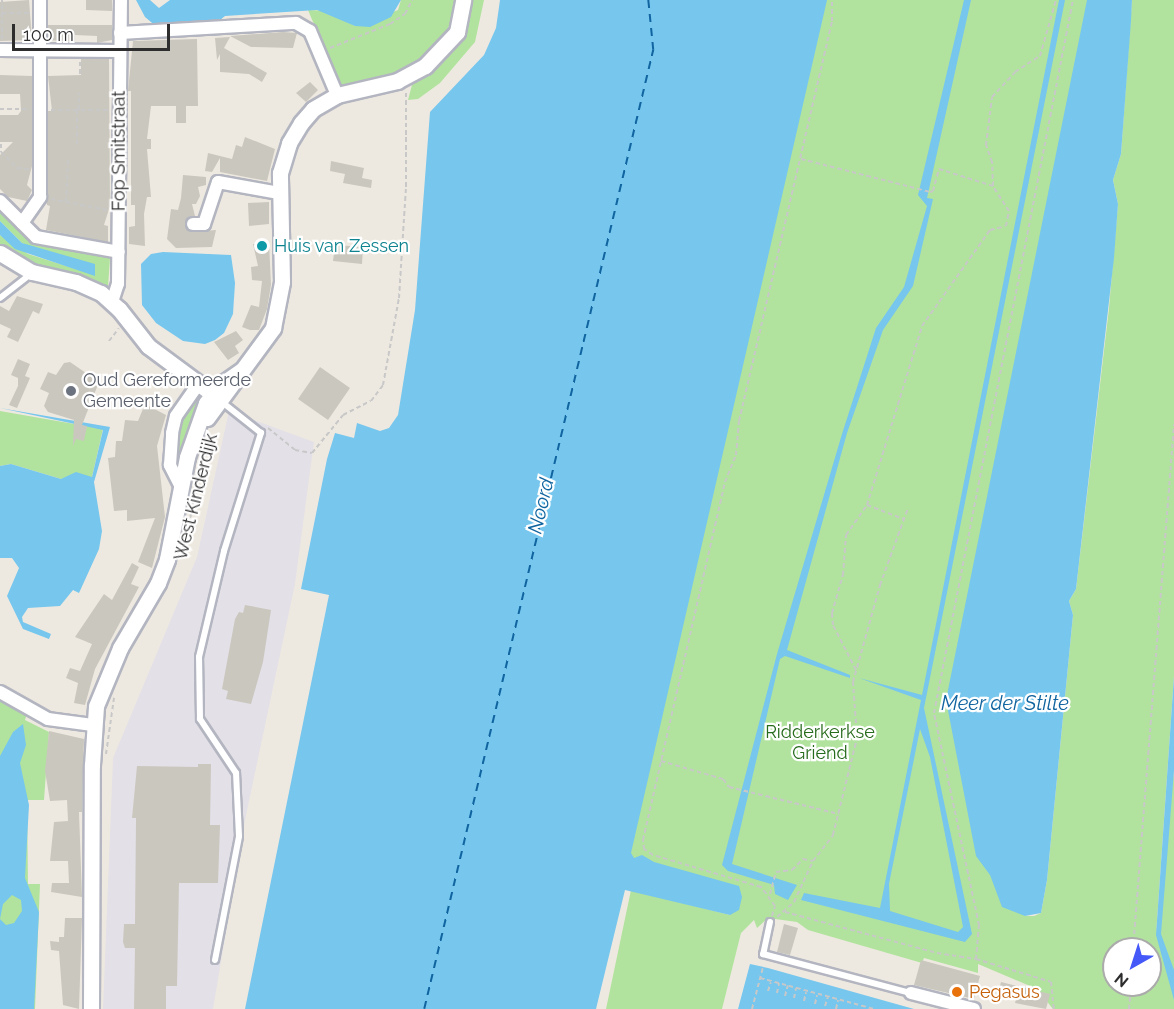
<!DOCTYPE html>
<style>
body{margin:0}
#map{position:relative;width:1174px;height:1009px;overflow:hidden;background:#eee9e0;font-family:Raleway,sans-serif}
div>[style]{position:absolute}
.industrial>*{inset:0;background:#e3e0e7}
.green>*{inset:0;background:#b1e39e}
.water>*{inset:0;background:#76c6ee}
.ferry>*{height:1.5px;margin-top:-0.75px;transform-origin:0;background:repeating-linear-gradient(90deg,#10649f 0 8px,transparent 0 14px)}
.building>*{inset:0;background:#cac7be}
.path>*{height:2px;margin-top:-1px;transform-origin:0;background:repeating-linear-gradient(90deg,#c8c8c8 0 4.5px,transparent 0 7.5px)}
.roads{filter:drop-shadow(2px 0 #b3b5c0) drop-shadow(-2px 0 #b3b5c0) drop-shadow(0 2px #b3b5c0) drop-shadow(0 -2px #b3b5c0)}
.service>*{height:6px;margin:-3px;padding:0 3px;transform-origin:3px;border-radius:3px;background:#fff}
.minor>*{height:12px;margin:-6px;padding:0 6px;transform-origin:6px;border-radius:6px;background:#fff}
.tertiary>*{height:15px;margin:-7.5px;padding:0 7.5px;transform-origin:7.5px;border-radius:7.5px;background:#fff}
.dots>*{width:16px;height:16px;translate:-50% -50%;box-sizing:border-box;border:3px solid #fff;border-radius:50%}
span{translate:-50% -50%;white-space:nowrap;text-align:center;line-height:1.15;-webkit-text-stroke:4.5px #fff;paint-order:stroke}
.street-label{font-size:18px;color:#2d2d2d}
.culture-label{font-size:18px;color:#0d838f}
.left{translate:0 -50%;text-align:left}
.worship-label{font-size:18px;color:#5b616d}
.park-label{font-size:18px;color:#276b1c}
.food-label{font-size:18px;color:#c56008}
.water-label{font-size:20px;color:#10649f;font-style:italic}
.north{position:absolute;left:1102px;top:937px;width:60px;height:60px;box-sizing:border-box;background:#fff;border:2px solid #ababab;border-radius:50%;rotate:219deg;font-size:16px;font-weight:700;line-height:24px;text-align:center;color:#2d2d2d}
.north::after{content:'';display:block;margin:auto;width:21px;height:27px;background:#4459f8;clip-path:polygon(50% 0,100% 100%,50% 72%,0 100%)}
.scale{position:absolute;left:12px;top:24px;width:158px;height:27px;box-sizing:border-box;border:3px solid #2d2d2d;border-top:0;padding-left:8px;font-size:18px;line-height:21px;white-space:nowrap;color:#2d2d2d;-webkit-text-stroke:4px #fff;paint-order:stroke}
</style>
<div id="map">
<div class="industrial">
<i style="clip-path:polygon(229px 411px,314px 442px,295px 584px,245px 820px,213px 1009px,103px 1009px,113px 758px,197px 557px)"></i>
</div>
<div class="green">
<i style="clip-path:polygon(401px 0,458px 0,445px 37px,419px 63px,398px 73px,340px 86px,308px 10px,329px 11px,355px 26px,398px 10px)"></i>
<i style="clip-path:polygon(469px 0,484px 0,475px 42px,440px 83px,418px 99px,408px 100px,413px 81px,439px 63px,449px 50px)"></i>
<i style="clip-path:polygon(evenodd,819px 0,1101px 0,1025px 916px,1034px 916px,1041px 913px,1047px 880px,1073px 615px,1069px 601px,1076px 589px,1109px 308px,1118px 204px,1113px 180px,1121px 154px,1132px 0,1174px 0,1174px 676px,1156px 935px,1174px 771px,1174px 1009px,1053px 1009px,1037px 989px,978px 964px,978px 973px,924px 958px,922px 963px,808px 930px,797px 922px,768px 918px,757px 928px,754px 920px,741px 933px,722px 1009px,606px 1009px,631px 890px,730px 915px,625px 859px,819px 0,1114px 949px,1150px 949px,1150px 985px,1114px 985px,1114px 949px)"></i>
<i style="clip-path:polygon(0 210px,27px 237px,110px 258px,108px 287px,64px 277px,12px 256px,0 245px,0 235px,28px 254px,95px 275px,22px 243px,0 221px)"></i>
<i style="clip-path:polygon(197px 400px,201px 410px,178px 471px,175px 445px,179px 422px)"></i>
<i style="clip-path:polygon(0 411px,103px 429px,92px 477px,61px 479px,11px 464px,0 466px)"></i>
<i style="clip-path:polygon(0 697px,27px 714px,25px 720px,49px 732px,44px 800px,27px 800px,28px 884px,40px 884px,35px 1009px,0 1009px)"></i>
</div>
<div class="water">
<i style="clip-path:polygon(136px 0,150px 0,159px 8px,170px 0,401px 0,391px 17px,370px 27px,355px 26px,317px 10px,225px 16px,214px 25px,157px 27px,145px 17px)"></i>
<i style="clip-path:polygon(500px 0,827px 0,631px 853px,634px 858px,642px 855px,654px 862px,739px 886px,742px 897px,739px 910px,730px 915px,625px 890px,596px 1009px,245px 1009px,329px 595px,301px 589px,327px 459px,335px 433px,354px 438px,357px 423px,380px 431px,389px 428px,398px 415px,415px 310px,430px 112px,484px 55px,496px 28px)"></i>
<i style="clip-path:polygon(964px 0,971px 0,927px 198px,933px 199px,913px 286px,883px 330px,847px 433px,787px 650px,850px 675px,850px 678px,785px 656px,780px 659px,732px 864px,797px 885px,788px 900px,775px 894px,774px 885px,728px 871px,722px 865px,777px 654px,842px 434px,876px 328px,904px 287px,927px 206px,918px 195px)"></i>
<i style="clip-path:polygon(evenodd,1059px 0,1065px 0,924px 708px,972px 934px,965px 942px,801px 900px,804px 893px,880px 908px,921px 700px,859px 678px,922px 695px,1059px 0,920px 729px,930px 757px,963px 927px,958px 932px,890px 911px,889px 884px,920px 729px)"></i>
<i style="clip-path:polygon(1087px 0,1132px 0,1131px 21px,1121px 154px,1113px 180px,1118px 204px,1114px 258px,1076px 589px,1069px 601px,1073px 615px,1047px 880px,1041px 913px,1025px 916px,1002px 907px,990px 875px,976px 856px,946px 700px)"></i>
<i style="clip-path:polygon(0 221px,22px 243px,95px 264px,95px 276px,15px 249px,0 235px)"></i>
<i style="clip-path:polygon(163px 252px,231px 255px,235px 283px,233px 314px,224px 333px,215px 340px,205px 344px,183px 341px,156px 323px,142px 305px,141px 264px,151px 254px)"></i>
<i style="clip-path:polygon(0 408px,110px 427px,94px 482px,102px 531px,99px 549px,79px 593px,73px 590px,60px 606px,28px 608px,22px 617px,23px 622px,51px 634px,49px 639px,23px 629px,7px 596px,19px 568px,12px 558px,0 558px,0 466px,11px 464px,61px 479px,76px 472px,92px 477px,103px 430px)"></i>
<i style="clip-path:polygon(1174px 676px,1174px 771px,1161px 934px,1174px 970px,1174px 1000px,1156px 935px)"></i>
<i style="clip-path:polygon(evenodd,23px 724px,26px 745px,20px 763px,29px 805px,25px 878px,39px 912px,34px 1009px,0 1009px,0 756px,13px 732px,23px 724px,12px 895px,21px 900px,22px 911px,14px 923px,6px 925px,0 919px,3px 904px,12px 895px)"></i>
<i style="clip-path:polygon(750px 964px,768px 968px,914px 1009px,738px 1009px)"></i>
</div>
<div class="ferry">
<i style="left:424px;top:1009px;width:986px;rotate:-76.57deg"></i>
<i style="left:653px;top:50px;width:50px;rotate:-95.7deg"></i>
</div>
<div class="building">
<i style="clip-path:polygon(29px 0,32px 40px,0 41px,0 2px)"></i>
<i style="clip-path:polygon(86px 0,112px 0,112px 11px,86px 10px)"></i>
<i style="clip-path:polygon(48px 25px,112px 25px,112px 40px,97px 43px,97px 36px,75px 35px,75px 42px,48px 40px)"></i>
<i style="clip-path:polygon(283px 32px,297px 33px,293px 48px,251px 47px,230px 36px)"></i>
<i style="clip-path:polygon(230px 37px,224px 48px,267px 73px,262px 82px,249px 74px,220px 72px,220px 54px,217px 60px,215px 38px)"></i>
<i style="clip-path:polygon(197px 39px,198px 106px,186px 106px,186px 123px,176px 123px,176px 106px,151px 106px,147px 139px,151px 139px,151px 149px,147px 149px,151px 197px,147px 197px,144px 214px,145px 246px,129px 244px,129px 227px,135px 226px,135px 205px,131px 205px,131px 91px,128px 91px,133px 41px)"></i>
<i style="clip-path:polygon(81px 59px,109px 59px,110px 206px,104px 225px,108px 226px,108px 242px,46px 230px,50px 206px,47px 205px,48px 111px,52px 111px,48px 76px,81px 75px)"></i>
<i style="clip-path:polygon(0 75px,32px 76px,32px 166px,27px 185px,32px 190px,27px 201px,8px 197px,0 189px,0 155px,13px 142px,0 142px,0 115px,18px 115px,21px 111px,20px 94px,0 94px)"></i>
<i style="clip-path:polygon(310px 82px,318px 90px,306px 102px,296px 93px)"></i>
<i style="clip-path:polygon(245px 137px,275px 149px,267px 181px,220px 172px,220px 158px,212px 172px,205px 171px,208px 153px,232px 159px,236px 145px,242px 147px)"></i>
<i style="clip-path:polygon(331px 161px,364px 168px,362px 178px,372px 180px,371px 188px,343px 183px,345px 174px,330px 171px)"></i>
<i style="clip-path:polygon(183px 175px,206px 177px,206px 185px,198px 187px,200px 196px,196px 204px,192px 204px,195px 216px,188px 217px,185px 225px,192px 232px,216px 230px,212px 247px,176px 248px,167px 239px,171px 209px,178px 210px,181px 198px)"></i>
<i style="clip-path:polygon(269px 202px,269px 224px,249px 226px,248px 203px)"></i>
<i style="clip-path:polygon(269px 242px,271px 285px,267px 309px,259px 330px,250px 330px,242px 327px,251px 305px,259px 307px,262px 281px,252px 280px,251px 267px,258px 266px,253px 244px)"></i>
<i style="clip-path:polygon(335px 245px,363px 247px,362px 264px,333px 261px)"></i>
<i style="clip-path:polygon(17px 296px,43px 304px,39px 314px,33px 311px,18px 342px,7px 337px,11px 329px,0 324px,0 306px,9px 311px)"></i>
<i style="clip-path:polygon(236px 331px,243px 340px,235px 346px,239px 353px,228px 360px,214px 342px)"></i>
<i style="clip-path:polygon(18px 359px,30px 364px,25px 376px,30px 378px,17px 408px,9px 405px,18px 386px,18px 378px,11px 375px)"></i>
<i style="clip-path:polygon(70px 362px,99px 382px,82px 425px,87px 426px,84px 441px,76px 439px,73px 446px,74px 420px,48px 412px,44px 406px,49px 393px,40px 389px,48px 372px,56px 375px,64px 363px)"></i>
<i style="clip-path:polygon(320px 367px,350px 388px,328px 420px,298px 399px)"></i>
<i style="clip-path:polygon(145px 404px,166px 415px,157px 446px,165px 517px,152px 568px,138px 562px,155px 518px,127px 521px,127px 510px,114px 511px,108px 458px,115px 457px,116px 441px,122px 441px,125px 420px,138px 421px)"></i>
<i style="clip-path:polygon(132px 563px,139px 567px,131px 584px,139px 587px,95px 669px,85px 705px,74px 703px,78px 683px,66px 678px,70px 668px,80px 671px,92px 644px,75px 637px,104px 594px,112px 600px)"></i>
<i style="clip-path:polygon(245px 605px,271px 610px,263px 662px,251px 704px,226px 699px,228px 691px,222px 689px,235px 619px,239px 612px,243px 613px)"></i>
<i style="clip-path:polygon(49px 731px,84px 739px,82px 812px,79px 812px,82px 897px,51px 892px,52px 883px,69px 883px,68px 861px,50px 861px,54px 822px,68px 821px,67px 800px,50px 801px,45px 771px)"></i>
<i style="clip-path:polygon(198px 764px,211px 764px,210px 825px,220px 825px,218px 883px,179px 883px,177px 986px,166px 986px,166px 1009px,134px 1009px,135px 948px,125px 948px,123px 942px,124px 924px,135px 924px,136px 818px,132px 818px,137px 766px,198px 767px)"></i>
<i style="clip-path:polygon(65px 918px,82px 918px,79px 1009px,63px 1005px,59px 951px,51px 950px,50px 941px,59px 942px,59px 937px,64px 937px)"></i>
<i style="clip-path:polygon(784px 924px,798px 928px,790px 955px,777px 952px)"></i>
<i style="clip-path:polygon(921px 960px,980px 976px,974px 999px,914px 985px)"></i>
<i style="clip-path:polygon(1001px 982px,1050px 994px,1046px 1009px,1015px 1003px,1017px 995px,999px 990px)"></i>
</div>
<div class="path">
<i style="left:2px;top:13px;width:28px"></i>
<i style="left:2px;top:39px;width:39px;rotate:-90deg"></i>
<i style="left:330px;top:48px;width:65px;rotate:-21.8deg"></i>
<i style="left:390px;top:24px;width:18px;rotate:-34deg"></i>
<i style="left:405px;top:14px;width:16px;rotate:-63deg"></i>
<i style="left:80px;top:74px;width:12px;rotate:-90deg"></i>
<i style="left:0;top:109px;width:31px"></i>
<i style="left:51px;top:110px;width:58px"></i>
<i style="left:77px;top:110px;width:36px;rotate:90deg"></i>
<i style="left:79px;top:110px;width:17px;rotate:-90deg"></i>
<i style="left:1px;top:144px;width:8px;rotate:90deg"></i>
<i style="left:1px;top:152px;width:23px;rotate:45deg"></i>
<i style="left:17px;top:168px;width:12px;rotate:5deg"></i>
<i style="left:801px;top:159px;width:133px;rotate:14.3deg"></i>
<i style="left:930px;top:192px;width:3px;rotate:-18deg"></i>
<i style="left:933px;top:191px;width:23px;rotate:-75deg"></i>
<i style="left:939px;top:169px;width:57px;rotate:17.5deg"></i>
<i style="left:993px;top:186px;width:24px;rotate:-92deg"></i>
<i style="left:992px;top:162px;width:18px;rotate:-109deg"></i>
<i style="left:986px;top:145px;width:48px;rotate:-82.9deg"></i>
<i style="left:992px;top:97px;width:34px;rotate:-47deg"></i>
<i style="left:1015px;top:72px;width:30px;rotate:-33deg"></i>
<i style="left:1040px;top:56px;width:58px;rotate:-74.1deg"></i>
<i style="left:51px;top:199px;width:57px;rotate:11.1deg"></i>
<i style="left:66px;top:202px;width:44px;rotate:-87.4deg"></i>
<i style="left:109px;top:341px;width:16px;rotate:-52deg"></i>
<i style="left:268px;top:428px;width:35px;rotate:39deg"></i>
<i style="left:295px;top:450px;width:17px;rotate:10deg"></i>
<i style="left:312px;top:453px;width:49px;rotate:-50.8deg"></i>
<i style="left:343px;top:415px;width:31px;rotate:-27deg"></i>
<i style="left:371px;top:401px;width:20px;rotate:-53deg"></i>
<i style="left:383px;top:385px;width:88px;rotate:-79.6deg"></i>
<i style="left:399px;top:298px;width:111px;rotate:-86.4deg"></i>
<i style="left:406px;top:187px;width:96px;rotate:-90deg"></i>
<i style="left:867px;top:505px;width:40px;rotate:21deg"></i>
<i style="left:182px;top:555px;width:117px;rotate:-77.6deg"></i>
<i style="left:856px;top:670px;width:51px;rotate:-117.1deg"></i>
<i style="left:833px;top:625px;width:12px;rotate:-95deg"></i>
<i style="left:832px;top:613px;width:40px;rotate:-74deg"></i>
<i style="left:843px;top:575px;width:40px;rotate:-85.7deg"></i>
<i style="left:846px;top:535px;width:37px;rotate:-55deg"></i>
<i style="left:867px;top:505px;width:187px;rotate:-72.9deg"></i>
<i style="left:922px;top:326px;width:118px;rotate:-54.7deg"></i>
<i style="left:990px;top:230px;width:16px;rotate:-14deg"></i>
<i style="left:1006px;top:226px;width:15px;rotate:-79deg"></i>
<i style="left:1009px;top:211px;width:30px;rotate:-123deg"></i>
<i style="left:106px;top:754px;width:57px;rotate:-81.9deg"></i>
<i style="left:661px;top:761px;width:65px;rotate:16.2deg"></i>
<i style="left:723px;top:779px;width:10px;rotate:53deg"></i>
<i style="left:729px;top:787px;width:113px;rotate:13.8deg"></i>
<i style="left:770px;top:894px;width:23px;rotate:-75deg"></i>
<i style="left:776px;top:872px;width:16px;rotate:-7deg"></i>
<i style="left:792px;top:870px;width:16px;rotate:-45deg"></i>
<i style="left:803px;top:859px;width:10px;rotate:11deg"></i>
<i style="left:785px;top:912px;width:157px;rotate:15.1deg"></i>
<i style="left:937px;top:953px;width:39px;rotate:9deg"></i>
<i style="left:976px;top:959px;width:78px;rotate:17deg"></i>
<i style="left:1051px;top:982px;width:27px;rotate:84deg"></i>
<i style="left:772px;top:916px;width:10px;rotate:-73deg"></i>
<i style="left:775px;top:906px;width:24px;rotate:-126deg"></i>
<i style="left:761px;top:887px;width:113px;rotate:-163.5deg"></i>
<i style="left:653px;top:855px;width:11px;rotate:-146deg"></i>
<i style="left:644px;top:849px;width:9px;rotate:-96deg"></i>
<i style="left:643px;top:840px;width:367px;rotate:-77.1deg"></i>
<i style="left:725px;top:482px;width:29px;rotate:-68deg"></i>
<i style="left:736px;top:455px;width:34px;rotate:-85deg"></i>
<i style="left:739px;top:421px;width:411px;rotate:-76.9deg"></i>
<i style="left:832px;top:21px;width:21px;rotate:-90deg"></i>
<i style="left:777px;top:917px;width:23px;rotate:-41deg"></i>
<i style="left:794px;top:902px;width:45px;rotate:-65.1deg"></i>
<i style="left:813px;top:861px;width:33px;rotate:-52deg"></i>
<i style="left:833px;top:835px;width:100px;rotate:-76.1deg"></i>
<i style="left:857px;top:738px;width:56px;rotate:-94.1deg"></i>
<i style="left:853px;top:682px;width:101px;rotate:-74.4deg"></i>
<i style="left:880px;top:585px;width:82px;rotate:-70deg"></i>
<i style="left:1133px;top:949px;width:526px;rotate:-85.53deg"></i>
<i style="left:976px;top:959px;width:34px;rotate:-85deg"></i>
<i style="left:979px;top:925px;width:217px;rotate:-102deg"></i>
<i style="left:934px;top:713px;width:726px;rotate:-78.97deg"></i>
<i style="left:760px;top:978px;width:118px;rotate:15.2deg"></i>
<i style="left:768px;top:991px;width:9px;rotate:-72deg"></i>
<i style="left:777px;top:993px;width:10px;rotate:-79deg"></i>
<i style="left:785px;top:996px;width:11px;rotate:-75deg"></i>
<i style="left:794px;top:998px;width:10px;rotate:-79deg"></i>
<i style="left:804px;top:1001px;width:9px;rotate:-77deg"></i>
<i style="left:815px;top:1004px;width:9px;rotate:-77deg"></i>
<i style="left:825px;top:1006px;width:9px;rotate:-72deg"></i>
<i style="left:752px;top:1009px;width:43px;rotate:-75.3deg"></i>
<i style="left:836px;top:1009px;width:9px;rotate:-77deg"></i>
<i style="left:1129px;top:1009px;width:24px;rotate:-85deg"></i>
</div>
<div class="roads">
<div class="service">
<i style="left:0;top:298px;width:41px;rotate:-38deg"></i>
<i style="left:770px;top:922px;width:33px;rotate:102deg"></i>
<i style="left:763px;top:954px;width:153px;rotate:14.8deg"></i>
<i style="left:215px;top:960px;width:126px;rotate:-79deg"></i>
<i style="left:239px;top:836px;width:63px;rotate:-92.7deg"></i>
<i style="left:236px;top:773px;width:65px;rotate:-123.7deg"></i>
<i style="left:200px;top:719px;width:62px;rotate:-90.9deg"></i>
<i style="left:199px;top:657px;width:109px;rotate:-76.7deg"></i>
<i style="left:224px;top:551px;width:124px;rotate:-72.6deg"></i>
<i style="left:261px;top:433px;width:43px;rotate:-141.5deg"></i>
</div>
<div class="minor">
<i style="left:120px;top:33px;width:176px;rotate:-3.3deg"></i>
<i style="left:296px;top:23px;width:16px;rotate:30deg"></i>
<i style="left:310px;top:31px;width:69px;rotate:67.1deg"></i>
<i style="left:0;top:50px;width:119px;rotate:0.5deg"></i>
<i style="left:0;top:201px;width:51px;rotate:45deg"></i>
<i style="left:36px;top:237px;width:84px;rotate:10.2deg"></i>
<i style="left:22px;top:223px;width:32px;rotate:-55deg"></i>
<i style="left:40px;top:197px;width:197px;rotate:-90deg"></i>
<i style="left:193px;top:224px;width:11px"></i>
<i style="left:204px;top:224px;width:44px;rotate:-71.6deg"></i>
<i style="left:218px;top:182px;width:62px;rotate:10.2deg"></i>
<i style="left:112px;top:302px;width:19px;rotate:-72deg"></i>
<i style="left:118px;top:284px;width:284px;rotate:-89.4deg"></i>
<i style="left:181px;top:487px;width:25px;rotate:-117deg"></i>
<i style="left:170px;top:465px;width:32px;rotate:-86deg"></i>
<i style="left:172px;top:433px;width:17px;rotate:-77deg"></i>
<i style="left:176px;top:416px;width:40px;rotate:-55.1deg"></i>
<i style="left:0;top:692px;width:55px;rotate:29.4deg"></i>
<i style="left:48px;top:719px;width:45px;rotate:7.6deg"></i>
<i style="left:911px;top:993px;width:65px;rotate:14.3deg"></i>
</div>
<div class="tertiary">
<i style="left:0;top:253px;width:37px;rotate:31deg"></i>
<i style="left:32px;top:272px;width:45px;rotate:12.8deg"></i>
<i style="left:76px;top:282px;width:27px;rotate:24deg"></i>
<i style="left:101px;top:293px;width:24px;rotate:42deg"></i>
<i style="left:119px;top:309px;width:47px;rotate:51.9deg"></i>
<i style="left:148px;top:346px;width:87px;rotate:36.6deg"></i>
<i style="left:207px;top:418px;width:112px;rotate:-53.7deg"></i>
<i style="left:273px;top:328px;width:47px;rotate:-78.9deg"></i>
<i style="left:282px;top:282px;width:109px;rotate:-91.1deg"></i>
<i style="left:280px;top:173px;width:31px;rotate:-73deg"></i>
<i style="left:289px;top:143px;width:23px;rotate:-59deg"></i>
<i style="left:301px;top:123px;width:18px;rotate:-49deg"></i>
<i style="left:313px;top:109px;width:28px;rotate:-30deg"></i>
<i style="left:337px;top:95px;width:62px;rotate:-13.1deg"></i>
<i style="left:397px;top:81px;width:32px;rotate:-28deg"></i>
<i style="left:425px;top:66px;width:47px;rotate:-46.7deg"></i>
<i style="left:457px;top:32px;width:33px;rotate:-79deg"></i>
<i style="left:91px;top:1009px;width:244px;rotate:-89.8deg"></i>
<i style="left:92px;top:765px;width:59px;rotate:-86.1deg"></i>
<i style="left:96px;top:706px;width:63px;rotate:-67.5deg"></i>
<i style="left:120px;top:648px;width:75px;rotate:-59.7deg"></i>
<i style="left:158px;top:583px;width:26px;rotate:-69deg"></i>
<i style="left:167px;top:559px;width:104px;rotate:-78.9deg"></i>
<i style="left:187px;top:457px;width:57px;rotate:-70.6deg"></i>
<i style="left:206px;top:403px;width:21px;rotate:-53deg"></i>
<i style="left:219px;top:386px;width:28px;rotate:-35deg"></i>
</div>
</div>
<div class="dots">
<i style="left:262px;top:246px;background:#0f9aa8"></i>
<i style="left:71px;top:391px;background:#6b7280"></i>
<i style="left:957px;top:992px;background:#e8710a"></i>
</div>
<div class="street-label">
<span style="left:119px;top:151px;rotate:-90deg">Fop Smitstraat</span>
<span style="left:196px;top:497px;rotate:-76deg">West Kinderdijk</span>
</div>
<div class="culture-label">
<span class="left" style="left:274px;top:246px">Huis van Zessen</span>
</div>
<div class="worship-label">
<span class="left" style="left:83px;top:391px">Oud Gereformeerde<br>Gemeente</span>
</div>
<div class="park-label">
<span style="left:820px;top:743px">Ridderkerkse<br>Griend</span>
</div>
<div class="food-label">
<span class="left" style="left:969px;top:992px">Pegasus</span>
</div>
<div class="water-label">
<span style="left:541px;top:506px;rotate:-77deg">Noord</span>
<span style="left:1005px;top:703px">Meer der Stilte</span>
</div>
<div class="north">N</div>
<div class="scale">100 m</div>
</div>
